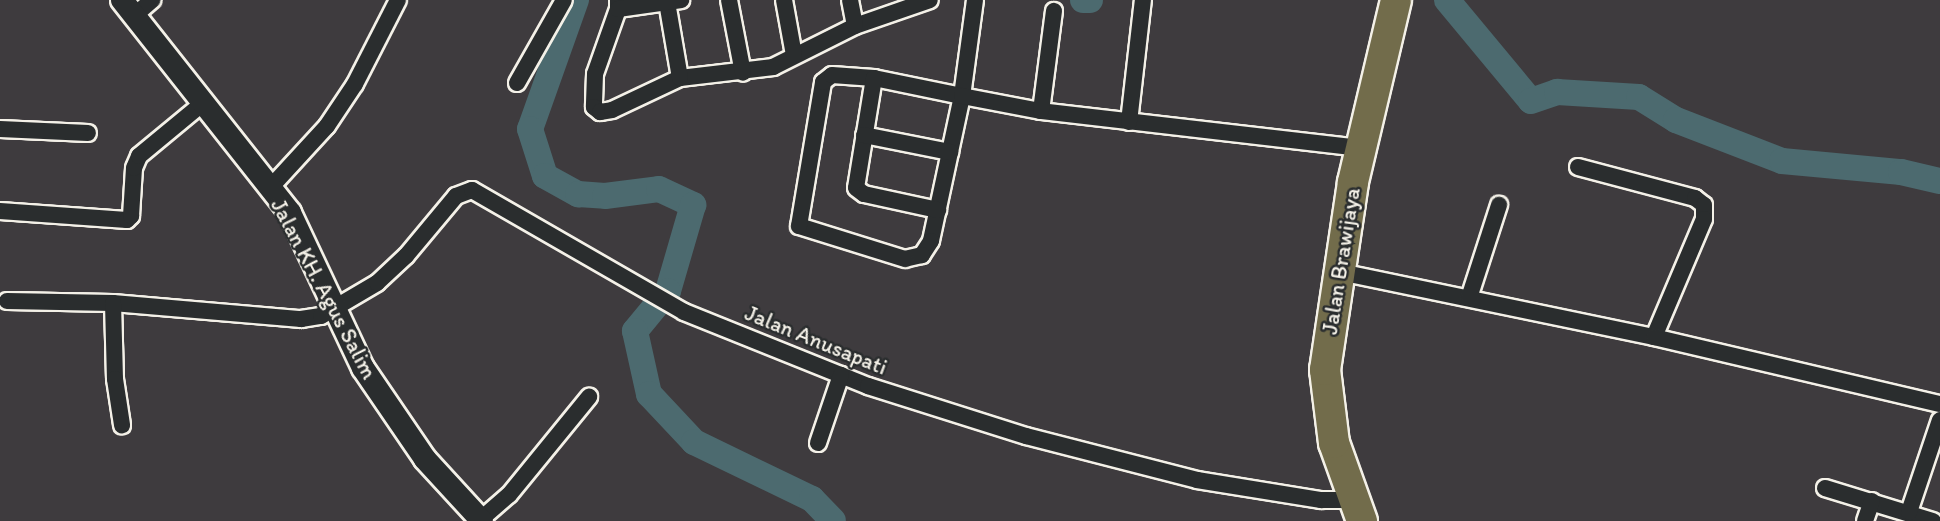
<!DOCTYPE html>
<style>
body{margin:0}
#map{position:relative;width:1940px;height:521px;overflow:hidden;background:#3e3b3e;font-family:Itim,sans-serif}
div>[style]{position:absolute}
.river>*{height:26px;margin:-13px;padding:0 13px;transform-origin:13px;border-radius:13px;background:#4c6a6f}
.roads{filter:drop-shadow(2px 0 #f4f1e8) drop-shadow(-2px 0 #f4f1e8) drop-shadow(0 2px #f4f1e8) drop-shadow(0 -2px #f4f1e8)}
.street>*{height:16px;margin:-8px;padding:0 8px;transform-origin:8px;border-radius:8px;background:#2a2d2e}
.secondary>*{height:22px;margin:-11px;padding:0 11px;transform-origin:11px;border-radius:11px;background:#2a2d2e}
.highway>*{height:30px;margin:-15px;padding:0 15px;transform-origin:15px;border-radius:15px;background:#726c4b}
span{translate:-50% -50%;white-space:nowrap;text-align:center;line-height:1.15;-webkit-text-stroke:5px #2a2d2e;paint-order:stroke}
.street-label{font-size:22px;color:#f4f1e8}
</style>
<div id="map">
<div class="river">
<i style="left:576px;top:0;width:137px;rotate:109.6deg"></i>
<i style="left:530px;top:129px;width:49px;rotate:72.3deg"></i>
<i style="left:545px;top:176px;width:38px;rotate:29deg"></i>
<i style="left:578px;top:194px;width:27px;rotate:4deg"></i>
<i style="left:605px;top:196px;width:54px;rotate:-7.4deg"></i>
<i style="left:659px;top:189px;width:38px;rotate:25deg"></i>
<i style="left:693px;top:205px;width:90px;rotate:106.2deg"></i>
<i style="left:668px;top:291px;width:52px;rotate:129.5deg"></i>
<i style="left:635px;top:331px;width:65px;rotate:77.5deg"></i>
<i style="left:649px;top:394px;width:66px;rotate:46.8deg"></i>
<i style="left:694px;top:442px;width:131px;rotate:25.8deg"></i>
<i style="left:812px;top:499px;width:30px;rotate:46deg"></i>
<i style="left:1083px;top:0;width:7px"></i>
<i style="left:1447px;top:0;width:131px;rotate:50.3deg"></i>
<i style="left:1531px;top:101px;width:28px;rotate:-19deg"></i>
<i style="left:1557px;top:92px;width:82px;rotate:3.5deg"></i>
<i style="left:1639px;top:97px;width:44px;rotate:31.9deg"></i>
<i style="left:1676px;top:120px;width:114px;rotate:21.1deg"></i>
<i style="left:1782px;top:161px;width:120px;rotate:5.3deg"></i>
<i style="left:1901px;top:172px;width:40px;rotate:13deg"></i>
</div>
<div class="roads">
<div class="street">
<i style="left:618px;top:0;width:9px;rotate:90deg"></i>
<i style="left:618px;top:9px;width:69px;rotate:109.5deg"></i>
<i style="left:595px;top:74px;width:33px;rotate:92deg"></i>
<i style="left:594px;top:107px;width:8px;rotate:40deg"></i>
<i style="left:600px;top:112px;width:12px;rotate:-9deg"></i>
<i style="left:612px;top:110px;width:75px;rotate:-25.2deg"></i>
<i style="left:680px;top:78px;width:94px;rotate:-6.7deg"></i>
<i style="left:773px;top:67px;width:92px;rotate:-26.6deg"></i>
<i style="left:855px;top:26px;width:79px;rotate:-19.1deg"></i>
<i style="left:729px;top:0;width:74px;rotate:79.1deg"></i>
<i style="left:784px;top:0;width:56px;rotate:79.7deg"></i>
<i style="left:850px;top:0;width:26px;rotate:79deg"></i>
<i style="left:975px;top:0;width:97px;rotate:97.7deg"></i>
<i style="left:962px;top:96px;width:148px;rotate:102.1deg"></i>
<i style="left:931px;top:241px;width:17px;rotate:123deg"></i>
<i style="left:922px;top:255px;width:17px;rotate:167deg"></i>
<i style="left:905px;top:259px;width:111px;rotate:-162.7deg"></i>
<i style="left:799px;top:226px;width:146px;rotate:-80.5deg"></i>
<i style="left:823px;top:82px;width:11px;rotate:-38deg"></i>
<i style="left:832px;top:75px;width:42px;rotate:4.1deg"></i>
<i style="left:874px;top:78px;width:90px;rotate:11.6deg"></i>
<i style="left:962px;top:96px;width:80px;rotate:10.8deg"></i>
<i style="left:1041px;top:111px;width:322px;rotate:6.6deg"></i>
<i style="left:667px;top:2px;width:77px;rotate:80.3deg"></i>
<i style="left:618px;top:9px;width:64px;rotate:-8.1deg"></i>
<i style="left:135px;top:15px;width:23px;rotate:-41deg"></i>
<i style="left:874px;top:78px;width:111px;rotate:99.3deg"></i>
<i style="left:856px;top:188px;width:10px;rotate:37deg"></i>
<i style="left:864px;top:194px;width:76px;rotate:12.2deg"></i>
<i style="left:517px;top:83px;width:95px;rotate:-60.5deg"></i>
<i style="left:1041px;top:111px;width:101px;rotate:-82.6deg"></i>
<i style="left:1129px;top:122px;width:123px;rotate:-83.5deg"></i>
<i style="left:0;top:129px;width:88px;rotate:2.6deg"></i>
<i style="left:864px;top:135px;width:88px;rotate:11.2deg"></i>
<i style="left:1578px;top:167px;width:121px;rotate:14.8deg"></i>
<i style="left:1695px;top:198px;width:11px;rotate:38deg"></i>
<i style="left:1704px;top:205px;width:14px;rotate:90deg"></i>
<i style="left:1704px;top:219px;width:128px;rotate:113deg"></i>
<i style="left:270px;top:188px;width:84px;rotate:-47.4deg"></i>
<i style="left:327px;top:126px;width:50px;rotate:-56.3deg"></i>
<i style="left:355px;top:84px;width:94px;rotate:-62.9deg"></i>
<i style="left:0;top:211px;width:127px;rotate:4.1deg"></i>
<i style="left:127px;top:220px;width:6px;rotate:-45deg"></i>
<i style="left:131px;top:216px;width:48px;rotate:-86.4deg"></i>
<i style="left:134px;top:168px;width:13px;rotate:-67deg"></i>
<i style="left:139px;top:156px;width:83px;rotate:-39.6deg"></i>
<i style="left:1340px;top:272px;width:321px;rotate:11.7deg"></i>
<i style="left:1654px;top:337px;width:294px;rotate:13.2deg"></i>
<i style="left:1469px;top:298px;width:98px;rotate:-72.1deg"></i>
<i style="left:7px;top:301px;width:106px;rotate:1.1deg"></i>
<i style="left:113px;top:303px;width:189px;rotate:4.9deg"></i>
<i style="left:301px;top:319px;width:20px;rotate:-9deg"></i>
<i style="left:321px;top:316px;width:65px;rotate:-30.5deg"></i>
<i style="left:377px;top:283px;width:40px;rotate:-43deg"></i>
<i style="left:406px;top:256px;width:78px;rotate:-50.2deg"></i>
<i style="left:456px;top:196px;width:17px;rotate:-21deg"></i>
<i style="left:472px;top:190px;width:245px;rotate:29.9deg"></i>
<i style="left:684px;top:312px;width:198px;rotate:21.9deg"></i>
<i style="left:868px;top:386px;width:166px;rotate:17.6deg"></i>
<i style="left:1026px;top:436px;width:177px;rotate:14.4deg"></i>
<i style="left:1197px;top:480px;width:126px;rotate:9.2deg"></i>
<i style="left:1321px;top:500px;width:39px"></i>
<i style="left:113px;top:303px;width:76px;rotate:88.5deg"></i>
<i style="left:115px;top:379px;width:47px;rotate:81.3deg"></i>
<i style="left:818px;top:443px;width:72px;rotate:-71.3deg"></i>
<i style="left:1825px;top:488px;width:113px;rotate:17deg"></i>
<i style="left:1909px;top:512px;width:97px;rotate:-71.4deg"></i>
<i style="left:480px;top:520px;width:38px;rotate:-41deg"></i>
<i style="left:509px;top:495px;width:127px;rotate:-50.8deg"></i>
<i style="left:1865px;top:521px;width:21px;rotate:-71deg"></i>
</div>
<div class="secondary">
<i style="left:122px;top:0;width:271px;rotate:51.7deg"></i>
<i style="left:290px;top:213px;width:171px;rotate:64.8deg"></i>
<i style="left:363px;top:368px;width:110px;rotate:55.7deg"></i>
<i style="left:425px;top:459px;width:84px;rotate:47.4deg"></i>
</div>
<div class="highway">
<i style="left:1362px;top:521px;width:83px;rotate:-109.7deg"></i>
<i style="left:1334px;top:443px;width:74px;rotate:-97deg"></i>
<i style="left:1325px;top:370px;width:190px;rotate:-81.5deg"></i>
<i style="left:1353px;top:182px;width:187px;rotate:-76.7deg"></i>
</div>
</div>
<div class="street-label">
<span style="left:1341px;top:261px;rotate:-81deg">Jalan Brawijaya</span>
<span style="left:324px;top:289px;rotate:62deg">Jalan KH. Agus Salim</span>
<span style="left:816px;top:340px;rotate:22deg">Jalan Anusapati</span>
</div>
</div>
